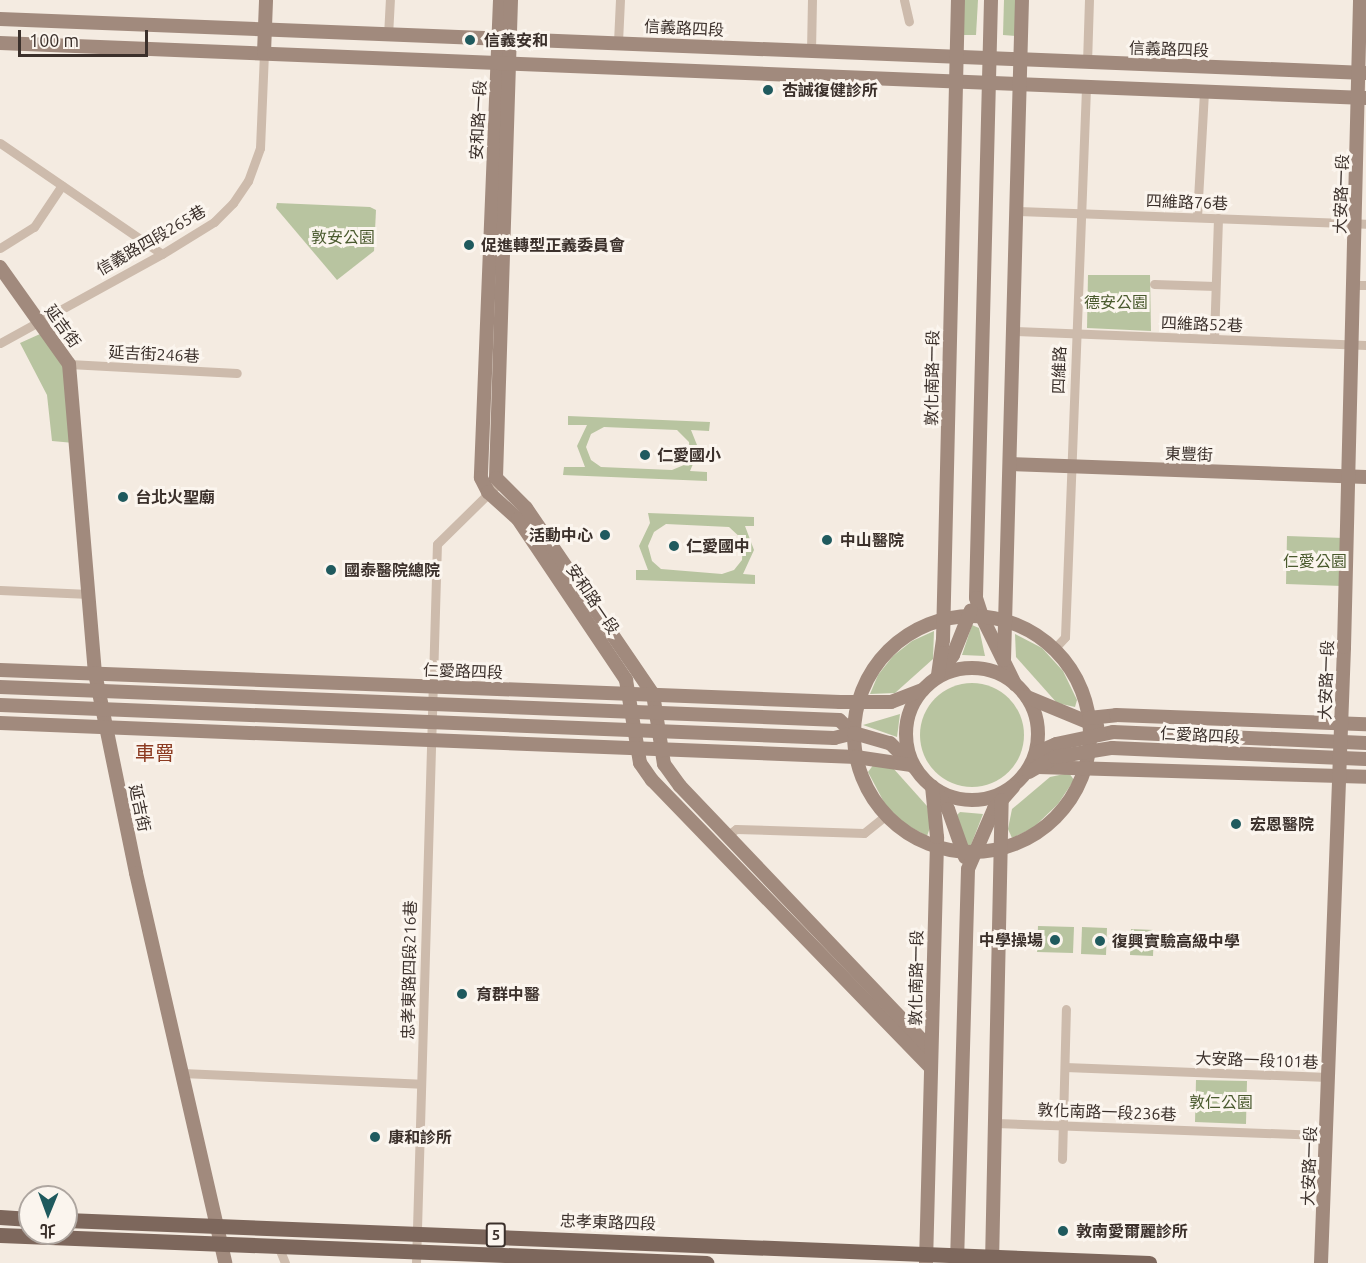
<!DOCTYPE html>
<meta charset="utf-8">
<style>
body{margin:0}
#map{position:relative;width:1366px;height:1263px;overflow:hidden;background:#f4ebe1;font-family:Ubuntu,"Noto Sans TC",sans-serif}
div>[style]{position:absolute}
.green>*{inset:0;background:#b8c4a0}
.round{border-radius:50%}
.street>*{height:9px;margin:-4.5px;padding:0 4.5px;transform-origin:4.5px;border-radius:4.5px;background:#cdbbac}
.secondary>*{height:14px;margin:-7px;padding:0 7px;transform-origin:7px;border-radius:7px;background:#a18a7d}
.secondary>.ring{margin:-7px;padding:0;box-sizing:content-box;background:none;border:14px solid #a18a7d;border-radius:50%}
.primary>*{height:15px;margin:-7.5px;padding:0 7.5px;transform-origin:7.5px;border-radius:7.5px;background:#7d675c}
.dots>*{width:16px;height:16px;translate:-50% -50%;box-sizing:border-box;border:3px solid #fbf5ee;border-radius:50%}
span{translate:-50% -50%;white-space:nowrap;text-align:center;line-height:1.15;-webkit-text-stroke:6px #fbf5ee;paint-order:stroke}
.shield-label span{padding:2px 4px;background:#fbf5ee;border:2px solid;border-radius:4px;-webkit-text-stroke-width:0}
.shield-label{font-size:15px;color:#3b302b;font-weight:700}
.street-label{font-size:16px;color:#3b302b}
.poi-label{font-size:16px;color:#3b302b;font-weight:700}
.left{translate:0 -50%;text-align:left}
.right{translate:-100% -50%;text-align:right}
.park-label{font-size:16px;color:#4a5a2e}
.quarter-label{font-size:20px;color:#8c3b22}
.north{position:absolute;left:18px;top:1185px;width:60px;height:60px;box-sizing:border-box;background:#fbf5ee;border:2px solid #aea6a0;border-radius:50%;rotate:181deg;font-size:16px;font-weight:700;line-height:24px;text-align:center;color:#3b302b}
.north::after{content:'';display:block;margin:auto;width:21px;height:27px;background:#1f5a5e;clip-path:polygon(50% 0,100% 100%,50% 72%,0 100%)}
.scale{position:absolute;left:18px;top:30px;width:130px;height:27px;box-sizing:border-box;border:3px solid #3b302b;border-top:0;padding-left:8px;font-size:18px;line-height:21px;white-space:nowrap;color:#3b302b;-webkit-text-stroke:4px #fbf5ee;paint-order:stroke}
</style>
<div id="map">
<div class="green">
<i style="clip-path:polygon(963px 0,978px 0,976px 35px,963px 35px)"></i>
<i style="clip-path:polygon(1004px 0,1017px 0,1016px 36px,1003px 35px)"></i>
<i style="clip-path:polygon(277px 203px,370px 207px,376px 210px,374px 251px,337px 280px,276px 208px)"></i>
<i style="clip-path:polygon(1088px 275px,1150px 275px,1151px 331px,1087px 328px)"></i>
<i style="clip-path:polygon(40px 334px,67px 365px,74px 443px,52px 441px,47px 395px,20px 343px)"></i>
<i style="clip-path:polygon(evenodd,568px 416px,710px 422px,709px 431px,691px 430px,699px 450px,690px 471px,707px 472px,707px 481px,563px 475px,564px 467px,585px 467px,577px 446px,587px 425px,568px 425px,568px 416px,604px 427px,677px 430px,689px 442px,690px 457px,684px 465px,672px 470px,601px 467px,591px 460px,586px 447px,591px 434px,604px 427px)"></i>
<i style="clip-path:polygon(evenodd,648px 513px,754px 517px,754px 526px,745px 526px,754px 550px,743px 574px,755px 575px,755px 584px,636px 580px,636px 570px,648px 570px,639px 546px,650px 523px,648px 513px,666px 524px,729px 527px,743px 540px,742px 560px,734px 570px,722px 574px,661px 569px,652px 561px,648px 546px,654px 532px,666px 524px)"></i>
<i style="clip-path:polygon(1287px 536px,1344px 538px,1342px 586px,1286px 584px)"></i>
<i style="clip-path:polygon(972px 625px,979px 628px,985px 656px,962px 655px)"></i>
<i style="clip-path:polygon(934px 631px,933px 659px,895px 693px,870px 694px,878px 675px,893px 656px,912px 641px)"></i>
<i style="clip-path:polygon(1015px 634px,1042px 648px,1063px 671px,1077px 700px,1075px 707px,1057px 703px,1016px 657px)"></i>
<i class="round" style="left:920px;top:683px;width:104px;height:104px"></i>
<i style="clip-path:polygon(900px 714px,897px 737px,863px 725px)"></i>
<i style="clip-path:polygon(874px 764px,893px 768px,927px 806px,931px 825px,927px 836px,905px 824px,886px 806px,868px 772px)"></i>
<i style="clip-path:polygon(1069px 773px,1074px 780px,1058px 804px,1033px 828px,1012px 838px,1008px 829px,1012px 809px,1050px 777px)"></i>
<i style="clip-path:polygon(960px 812px,983px 814px,971px 845px,967px 845px,957px 815px)"></i>
<i style="clip-path:polygon(1038px 926px,1074px 927px,1073px 953px,1037px 952px)"></i>
<i style="clip-path:polygon(1082px 927px,1107px 928px,1106px 955px,1081px 954px)"></i>
<i style="clip-path:polygon(1131px 929px,1154px 930px,1153px 956px,1130px 955px)"></i>
<i style="clip-path:polygon(1196px 1080px,1247px 1081px,1246px 1124px,1195px 1122px)"></i>
</div>
<div class="street">
<i style="left:904px;top:0;width:22px;rotate:77deg"></i>
<i style="left:388px;top:36px;width:36px;rotate:-87deg"></i>
<i style="left:618px;top:42px;width:42px;rotate:-87.3deg"></i>
<i style="left:811px;top:51px;width:51px;rotate:-88.9deg"></i>
<i style="left:1087px;top:63px;width:63px;rotate:-88.2deg"></i>
<i style="left:0;top:143px;width:196px;rotate:34.4deg"></i>
<i style="left:1018px;top:211px;width:348px;rotate:2.1deg"></i>
<i style="left:1197px;top:217px;width:125px;rotate:-86.8deg"></i>
<i style="left:0;top:248px;width:40px;rotate:-32deg"></i>
<i style="left:34px;top:227px;width:50px;rotate:-56.3deg"></i>
<i style="left:1154px;top:284px;width:61px;rotate:1.9deg"></i>
<i style="left:1354px;top:285px;width:12px"></i>
<i style="left:1014px;top:331px;width:352px;rotate:2.3deg"></i>
<i style="left:1214px;top:339px;width:121px;rotate:-88.1deg"></i>
<i style="left:0;top:343px;width:185px;rotate:-28.8deg"></i>
<i style="left:162px;top:254px;width:61px;rotate:-31.6deg"></i>
<i style="left:214px;top:222px;width:27px;rotate:-45deg"></i>
<i style="left:233px;top:203px;width:27px;rotate:-56deg"></i>
<i style="left:248px;top:181px;width:35px;rotate:-70deg"></i>
<i style="left:260px;top:148px;width:95px;rotate:-87.6deg"></i>
<i style="left:69px;top:364px;width:168px;rotate:3.1deg"></i>
<i style="left:0;top:590px;width:89px;rotate:2.6deg"></i>
<i style="left:1054px;top:649px;width:16px;rotate:-47deg"></i>
<i style="left:1065px;top:637px;width:550px;rotate:-87.81deg"></i>
<i style="left:728px;top:835px;width:10px;rotate:-37deg"></i>
<i style="left:736px;top:829px;width:128px;rotate:1.8deg"></i>
<i style="left:864px;top:833px;width:28px;rotate:-39deg"></i>
<i style="left:1065px;top:1067px;width:263px;rotate:2.2deg"></i>
<i style="left:182px;top:1073px;width:239px;rotate:2.6deg"></i>
<i style="left:995px;top:1123px;width:331px;rotate:2.1deg"></i>
<i style="left:1062px;top:1159px;width:150px;rotate:-88.5deg"></i>
<i style="left:279px;top:1248px;width:16px;rotate:68deg"></i>
<i style="left:416px;top:1263px;width:719px;rotate:-88.33deg"></i>
<i style="left:437px;top:544px;width:87px;rotate:-44.5deg"></i>
</div>
<div class="secondary">
<i style="left:500px;top:0;width:478px;rotate:92.3deg"></i>
<i style="left:481px;top:478px;width:16px;rotate:63deg"></i>
<i style="left:488px;top:492px;width:40px;rotate:42deg"></i>
<i style="left:518px;top:519px;width:194px;rotate:56.1deg"></i>
<i style="left:626px;top:680px;width:84px;rotate:80.4deg"></i>
<i style="left:640px;top:763px;width:21px;rotate:55deg"></i>
<i style="left:652px;top:780px;width:401px;rotate:45.9deg"></i>
<i style="left:511px;top:0;width:478px;rotate:91.8deg"></i>
<i style="left:496px;top:478px;width:42px;rotate:45deg"></i>
<i style="left:526px;top:508px;width:225px;rotate:55.7deg"></i>
<i style="left:653px;top:694px;width:71px;rotate:81.1deg"></i>
<i style="left:664px;top:764px;width:27px;rotate:54deg"></i>
<i style="left:680px;top:786px;width:364px;rotate:46.4deg"></i>
<i style="left:991px;top:0;width:598px;rotate:91.44deg"></i>
<i style="left:976px;top:598px;width:20px;rotate:72deg"></i>
<i style="left:982px;top:617px;width:75px;rotate:63.8deg"></i>
<i style="left:0;top:19px;width:1367px;rotate:2.26deg"></i>
<i style="left:0;top:43px;width:1367px;rotate:2.31deg"></i>
<i style="left:264px;top:53px;width:53px;rotate:-87.8deg"></i>
<i style="left:0;top:267px;width:119px;rotate:54.6deg"></i>
<i style="left:69px;top:364px;width:310px;rotate:85.2deg"></i>
<i style="left:95px;top:673px;width:204px;rotate:78.4deg"></i>
<i style="left:136px;top:873px;width:400px;rotate:77.1deg"></i>
<i style="left:1011px;top:464px;width:355px;rotate:2.1deg"></i>
<i class="ring" style="left:854px;top:616px;width:222px;height:222px"></i>
<i style="left:1004px;top:660px;width:660px;rotate:-88.44deg"></i>
<i class="ring" style="left:906px;top:668px;width:118px;height:118px"></i>
<i style="left:0;top:670px;width:841px;rotate:2.18deg"></i>
<i style="left:840px;top:702px;width:51px"></i>
<i style="left:891px;top:702px;width:34px;rotate:-21deg"></i>
<i style="left:941px;top:671px;width:20px;rotate:-53deg"></i>
<i style="left:953px;top:655px;width:48px;rotate:-68.2deg"></i>
<i style="left:938px;top:675px;width:35px;rotate:-82deg"></i>
<i style="left:943px;top:640px;width:640px;rotate:-88.66deg"></i>
<i style="left:0;top:687px;width:840px;rotate:2.25deg"></i>
<i style="left:839px;top:720px;width:20px;rotate:41deg"></i>
<i style="left:1027px;top:697px;width:76px;rotate:22.5deg"></i>
<i style="left:0;top:705px;width:835px;rotate:2.27deg"></i>
<i style="left:834px;top:738px;width:21px;rotate:-14deg"></i>
<i style="left:854px;top:733px;width:37px;rotate:16deg"></i>
<i style="left:890px;top:743px;width:35px;rotate:45deg"></i>
<i style="left:1089px;top:718px;width:27px;rotate:-6deg"></i>
<i style="left:1116px;top:715px;width:250px;rotate:2.1deg"></i>
<i style="left:0;top:723px;width:857px;rotate:2.27deg"></i>
<i style="left:856px;top:757px;width:56px;rotate:8.3deg"></i>
<i style="left:1036px;top:753px;width:22px;rotate:-24deg"></i>
<i style="left:1056px;top:744px;width:58px;rotate:-11.9deg"></i>
<i style="left:1113px;top:732px;width:253px;rotate:2.5deg"></i>
<i style="left:1038px;top:767px;width:328px;rotate:1.7deg"></i>
<i style="left:1029px;top:772px;width:30px;rotate:-30deg"></i>
<i style="left:1055px;top:757px;width:58px;rotate:-9deg"></i>
<i style="left:1112px;top:748px;width:254px;rotate:2.5deg"></i>
<i style="left:935px;top:790px;width:23px;rotate:56deg"></i>
<i style="left:948px;top:809px;width:51px;rotate:70.5deg"></i>
<i style="left:926px;top:1263px;width:426px;rotate:-88.5deg"></i>
<i style="left:937px;top:837px;width:51px;rotate:-95.6deg"></i>
<i style="left:957px;top:1263px;width:394px;rotate:-88.4deg"></i>
<i style="left:968px;top:869px;width:65px;rotate:-66.6deg"></i>
<i style="left:994px;top:809px;width:29px;rotate:-49deg"></i>
<i style="left:992px;top:1263px;width:463px;rotate:-88.8deg"></i>
<i style="left:1321px;top:1263px;width:616px;rotate:-87.86deg"></i>
<i style="left:1344px;top:647px;width:647px;rotate:-88.58deg"></i>
</div>
<div class="primary">
<i style="left:0;top:1217px;width:30px;rotate:4deg"></i>
<i style="left:66px;top:1220px;width:1084px;rotate:2.27deg"></i>
<i style="left:0;top:1235px;width:707px;rotate:2.27deg"></i>
</div>
<div class="dots">
<i style="left:470px;top:40px;background:#1f5a5e"></i>
<i style="left:768px;top:90px;background:#1f5a5e"></i>
<i style="left:469px;top:245px;background:#1f5a5e"></i>
<i style="left:645px;top:455px;background:#1f5a5e"></i>
<i style="left:123px;top:497px;background:#1f5a5e"></i>
<i style="left:605px;top:535px;background:#1f5a5e"></i>
<i style="left:827px;top:540px;background:#1f5a5e"></i>
<i style="left:674px;top:546px;background:#1f5a5e"></i>
<i style="left:331px;top:570px;background:#1f5a5e"></i>
<i style="left:1236px;top:824px;background:#1f5a5e"></i>
<i style="left:1055px;top:940px;background:#1f5a5e"></i>
<i style="left:1100px;top:941px;background:#1f5a5e"></i>
<i style="left:462px;top:994px;background:#1f5a5e"></i>
<i style="left:375px;top:1137px;background:#1f5a5e"></i>
<i style="left:1063px;top:1231px;background:#1f5a5e"></i>
</div>
<div class="shield-label">
<span style="left:496px;top:1235px">5</span>
</div>
<div class="street-label">
<span style="left:684px;top:28px;rotate:3deg">信義路四段</span>
<span style="left:1169px;top:49px;rotate:2deg">信義路四段</span>
<span style="left:478px;top:120px;rotate:-87deg">安和路一段</span>
<span style="left:1341px;top:194px;rotate:-88deg">大安路一段</span>
<span style="left:1187px;top:202px;rotate:2deg">四維路76巷</span>
<span style="left:151px;top:240px;rotate:-30deg">信義路四段265巷</span>
<span style="left:1202px;top:324px;rotate:2deg">四維路52巷</span>
<span style="left:63px;top:326px;rotate:54deg">延吉街</span>
<span style="left:154px;top:354px;rotate:3deg">延吉街246巷</span>
<span style="left:1059px;top:370px;rotate:-88deg">四維路</span>
<span style="left:932px;top:378px;rotate:-89deg">敦化南路一段</span>
<span style="left:1189px;top:454px;rotate:2deg">東豐街</span>
<span style="left:593px;top:599px;rotate:56deg">安和路一段</span>
<span style="left:463px;top:671px;rotate:2deg">仁愛路四段</span>
<span style="left:1326px;top:680px;rotate:-88deg">大安路一段</span>
<span style="left:1200px;top:735px;rotate:3deg">仁愛路四段</span>
<span style="left:140px;top:808px;rotate:78deg">延吉街</span>
<span style="left:409px;top:970px;rotate:-89deg">忠孝東路四段216巷</span>
<span style="left:916px;top:978px;rotate:-89deg">敦化南路一段</span>
<span style="left:1257px;top:1060px;rotate:2deg">大安路一段101巷</span>
<span style="left:1107px;top:1112px;rotate:2deg">敦化南路一段236巷</span>
<span style="left:1309px;top:1166px;rotate:-88deg">大安路一段</span>
<span style="left:608px;top:1222px;rotate:2deg">忠孝東路四段</span>
</div>
<div class="poi-label">
<span class="left" style="left:484px;top:40px">信義安和</span>
<span class="left" style="left:782px;top:90px">杏誠復健診所</span>
<span class="left" style="left:481px;top:245px">促進轉型正義委員會</span>
<span class="left" style="left:657px;top:455px">仁愛國小</span>
<span class="left" style="left:135px;top:497px">台北火聖廟</span>
<span class="right" style="left:593px;top:535px">活動中心</span>
<span class="left" style="left:840px;top:540px">中山醫院</span>
<span class="left" style="left:686px;top:546px">仁愛國中</span>
<span class="left" style="left:344px;top:570px">國泰醫院總院</span>
<span class="left" style="left:1250px;top:824px">宏恩醫院</span>
<span class="right" style="left:1043px;top:940px">中學操場</span>
<span class="left" style="left:1112px;top:941px">復興實驗高級中學</span>
<span class="left" style="left:476px;top:994px">育群中醫</span>
<span class="left" style="left:388px;top:1137px">康和診所</span>
<span class="left" style="left:1076px;top:1231px">敦南愛爾麗診所</span>
</div>
<div class="park-label">
<span style="left:343px;top:237px">敦安公園</span>
<span style="left:1116px;top:302px">德安公園</span>
<span style="left:1315px;top:561px">仁愛公園</span>
<span style="left:1221px;top:1102px">敦仁公園</span>
</div>
<div class="quarter-label">
<span style="left:155px;top:752px">車罾</span>
</div>
<div class="north">北</div>
<div class="scale">100 m</div>
</div>
